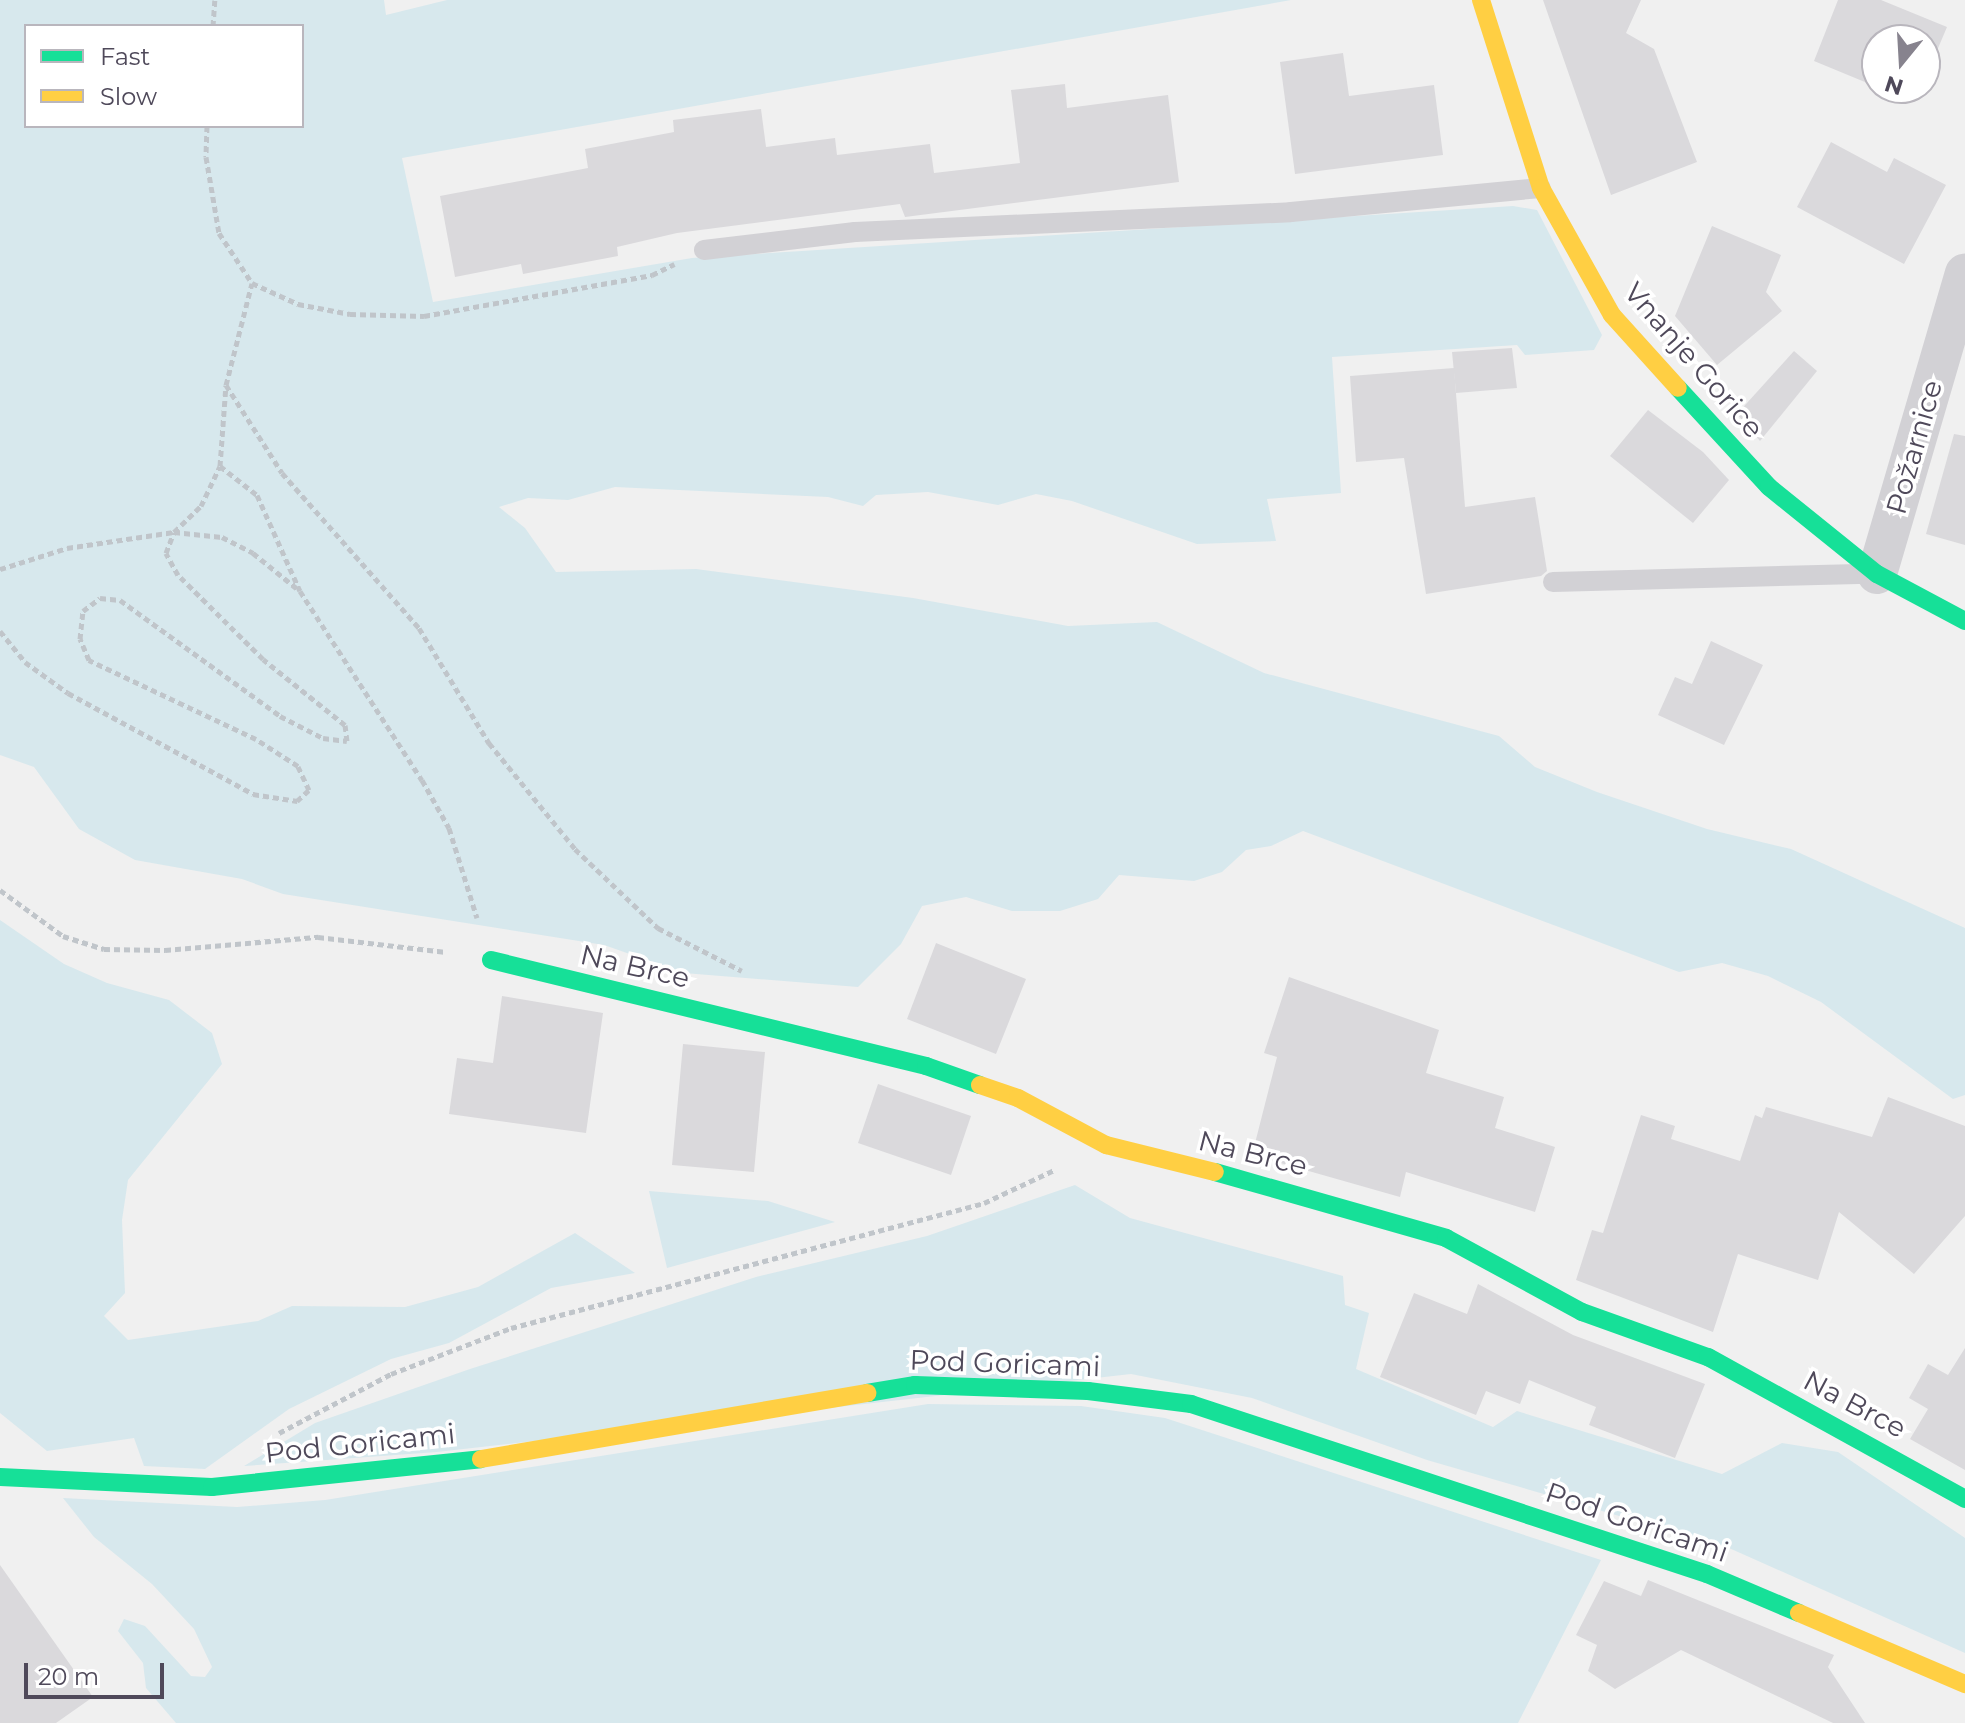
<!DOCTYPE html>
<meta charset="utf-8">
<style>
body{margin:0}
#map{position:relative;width:1965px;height:1723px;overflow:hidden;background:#f0f0f0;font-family:Montserrat,sans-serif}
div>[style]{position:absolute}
.green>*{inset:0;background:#d7e8ed}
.building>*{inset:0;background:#dad9dc}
.path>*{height:5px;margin-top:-2.5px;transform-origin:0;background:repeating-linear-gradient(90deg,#c0c5ca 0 6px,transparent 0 10px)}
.lane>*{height:20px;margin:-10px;padding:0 10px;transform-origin:10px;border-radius:10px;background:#d2d1d5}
.street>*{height:40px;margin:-20px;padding:0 20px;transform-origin:20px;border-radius:20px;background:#d2d1d5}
.fast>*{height:18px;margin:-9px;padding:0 9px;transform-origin:9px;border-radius:9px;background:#16e098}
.slow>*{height:18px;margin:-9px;padding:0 9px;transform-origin:9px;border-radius:9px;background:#ffcf43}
span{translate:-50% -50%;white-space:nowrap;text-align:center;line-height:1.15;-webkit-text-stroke:7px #fff;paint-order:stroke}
.street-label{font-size:28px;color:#4f495a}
.legend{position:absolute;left:24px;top:24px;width:280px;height:104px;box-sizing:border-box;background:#fff;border:2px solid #b9b6bd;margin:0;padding:10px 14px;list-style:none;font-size:24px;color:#4f495a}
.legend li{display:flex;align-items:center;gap:16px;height:40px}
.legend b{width:40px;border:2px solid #b9b6bd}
.north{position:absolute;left:1861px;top:24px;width:80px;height:80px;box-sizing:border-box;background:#fff;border:2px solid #b9b6bd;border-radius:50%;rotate:198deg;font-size:22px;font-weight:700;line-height:32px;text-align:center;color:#4f495a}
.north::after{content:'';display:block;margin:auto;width:28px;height:36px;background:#87838e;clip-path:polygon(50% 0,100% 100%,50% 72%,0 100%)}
.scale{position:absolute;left:24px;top:1663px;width:140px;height:36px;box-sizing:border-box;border:4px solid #4f495a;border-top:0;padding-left:10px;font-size:24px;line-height:28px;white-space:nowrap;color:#4f495a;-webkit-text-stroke:6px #fff;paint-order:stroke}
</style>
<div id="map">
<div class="green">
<i style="clip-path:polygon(evenodd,0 0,384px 0,386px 15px,447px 0,1291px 0,402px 158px,433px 302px,692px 258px,1513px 206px,1537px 210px,1602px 335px,1594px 350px,1525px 355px,1517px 345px,1332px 357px,1341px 493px,1267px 499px,1276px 541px,1197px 544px,1072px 501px,1036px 494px,998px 505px,928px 492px,876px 495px,863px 506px,828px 497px,615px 487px,568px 500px,528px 498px,499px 507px,525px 528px,556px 572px,696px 569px,913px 598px,1068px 626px,1157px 622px,1264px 673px,1499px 736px,1535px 767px,1597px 792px,1707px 829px,1791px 849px,1965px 928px,1965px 1095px,1953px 1099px,1821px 1002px,1768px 976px,1722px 963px,1679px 972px,1303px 831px,1271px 846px,1246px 850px,1222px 872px,1194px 881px,1119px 875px,1098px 899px,1060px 911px,1012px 911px,966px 897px,922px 906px,901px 944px,858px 987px,684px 973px,604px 945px,283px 894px,242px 879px,135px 860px,79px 829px,34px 767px,0 755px,0 0,26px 26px,302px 26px,302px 126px,26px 126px,26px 26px)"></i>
<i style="clip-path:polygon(0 920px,64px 964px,107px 983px,169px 1000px,212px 1033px,222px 1064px,128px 1180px,122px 1220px,125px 1293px,104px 1316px,128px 1340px,258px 1321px,292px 1306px,405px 1307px,478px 1287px,575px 1233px,635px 1273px,551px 1288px,449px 1343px,391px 1359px,289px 1409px,205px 1469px,144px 1466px,134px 1438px,47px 1451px,0 1413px)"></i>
<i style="clip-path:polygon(1075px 1185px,1130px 1218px,1343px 1276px,1345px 1305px,1369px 1313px,1356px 1369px,1493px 1427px,1517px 1411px,1722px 1474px,1782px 1443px,1838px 1452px,1965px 1538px,1965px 1653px,1729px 1548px,1427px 1460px,1252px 1398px,1131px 1374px,437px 1452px,244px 1466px,315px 1423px,470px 1369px,756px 1277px,927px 1236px)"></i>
<i style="clip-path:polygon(649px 1191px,768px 1201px,835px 1222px,667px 1268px)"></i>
<i style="clip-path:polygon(928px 1404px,1081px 1406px,1165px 1418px,1601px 1560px,1518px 1723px,176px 1723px,146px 1688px,143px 1663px,118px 1631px,124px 1619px,145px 1626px,191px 1676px,205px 1677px,212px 1667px,194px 1629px,152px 1584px,94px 1537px,63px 1498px,237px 1507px,325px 1500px)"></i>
</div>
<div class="building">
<i style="clip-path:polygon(1543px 0,1641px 0,1626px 33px,1654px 49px,1697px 162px,1611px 195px)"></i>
<i style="clip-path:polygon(1838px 0,1881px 0,1947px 27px,1925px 79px,1925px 40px,1877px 40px,1877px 87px,1814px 61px)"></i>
<i style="clip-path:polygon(1343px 53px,1349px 96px,1434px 85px,1443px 155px,1295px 174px,1280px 62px)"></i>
<i style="clip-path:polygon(1065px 84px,1067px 108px,1168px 95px,1179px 182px,905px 217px,900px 204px,677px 233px,617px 247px,618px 256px,523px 274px,521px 264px,455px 277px,440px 196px,588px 168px,585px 149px,674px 132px,673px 120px,761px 109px,766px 147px,835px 138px,837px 155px,930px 144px,934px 173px,1020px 163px,1011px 90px)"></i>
<i style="clip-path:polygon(1831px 142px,1887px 172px,1894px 158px,1946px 185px,1904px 264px,1797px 207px)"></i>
<i style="clip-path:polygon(1712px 226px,1781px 255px,1766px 292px,1782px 311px,1717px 365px,1675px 316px)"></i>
<i style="clip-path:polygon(1512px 348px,1517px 388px,1456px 393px,1452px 352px)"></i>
<i style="clip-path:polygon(1794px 351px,1817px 371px,1760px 441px,1737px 414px)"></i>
<i style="clip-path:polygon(1454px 368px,1465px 507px,1535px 497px,1547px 571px,1541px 576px,1426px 594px,1404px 458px,1356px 462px,1350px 376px)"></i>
<i style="clip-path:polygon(1648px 410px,1703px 452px,1729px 480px,1693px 523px,1610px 456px)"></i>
<i style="clip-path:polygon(1954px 434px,1965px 436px,1965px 545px,1926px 534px)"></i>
<i style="clip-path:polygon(1711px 641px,1763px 665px,1724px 745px,1658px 715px,1675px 677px,1692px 684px)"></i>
<i style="clip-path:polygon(936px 943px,1026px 979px,996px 1054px,907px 1019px)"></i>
<i style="clip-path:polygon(1289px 977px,1439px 1030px,1426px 1073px,1504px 1097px,1495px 1128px,1555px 1147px,1535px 1212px,1406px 1172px,1400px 1197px,1252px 1155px,1277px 1057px,1264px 1053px)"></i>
<i style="clip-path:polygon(502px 996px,603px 1013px,586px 1133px,449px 1114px,457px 1058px,493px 1063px)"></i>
<i style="clip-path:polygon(683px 1044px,765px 1052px,754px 1172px,672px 1165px)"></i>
<i style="clip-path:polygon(878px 1084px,971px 1116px,951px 1175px,858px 1143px)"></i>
<i style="clip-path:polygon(1888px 1097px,1965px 1126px,1965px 1216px,1914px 1274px,1839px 1212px,1818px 1280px,1738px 1254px,1713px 1332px,1576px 1280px,1592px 1230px,1603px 1233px,1641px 1115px,1675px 1126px,1671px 1139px,1740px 1161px,1755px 1115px,1762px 1118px,1766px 1107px,1872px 1137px)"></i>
<i style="clip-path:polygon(1478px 1284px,1573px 1335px,1705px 1384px,1675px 1458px,1589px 1425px,1596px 1407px,1529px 1380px,1520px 1404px,1486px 1391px,1476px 1415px,1380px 1377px,1414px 1293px,1467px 1314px)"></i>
<i style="clip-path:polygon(1965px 1348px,1965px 1470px,1910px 1439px,1928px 1409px,1909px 1398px,1928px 1364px,1948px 1375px)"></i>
<i style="clip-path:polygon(0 1565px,93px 1697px,56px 1723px,0 1723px)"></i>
<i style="clip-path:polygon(1648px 1580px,1834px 1655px,1828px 1667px,1865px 1723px,1833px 1723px,1681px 1650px,1615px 1689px,1588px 1671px,1597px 1645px,1576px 1635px,1604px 1581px,1641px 1596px)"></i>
</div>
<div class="path">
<i style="left:213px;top:26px;width:26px;rotate:-86deg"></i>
<i style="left:207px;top:126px;width:31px;rotate:92deg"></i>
<i style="left:206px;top:157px;width:77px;rotate:80.3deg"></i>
<i style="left:219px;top:233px;width:60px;rotate:56.6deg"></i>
<i style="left:252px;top:283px;width:51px;rotate:24.5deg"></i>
<i style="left:298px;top:304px;width:53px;rotate:10.9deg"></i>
<i style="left:350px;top:314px;width:74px;rotate:1.5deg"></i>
<i style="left:424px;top:316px;width:232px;rotate:-10.2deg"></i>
<i style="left:652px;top:275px;width:25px;rotate:-26deg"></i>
<i style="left:226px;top:385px;width:104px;rotate:57.5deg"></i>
<i style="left:282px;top:473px;width:207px;rotate:48.5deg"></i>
<i style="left:419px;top:628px;width:135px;rotate:58.7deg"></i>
<i style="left:489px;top:743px;width:136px;rotate:50.9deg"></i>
<i style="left:575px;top:849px;width:115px;rotate:43.6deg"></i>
<i style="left:658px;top:928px;width:94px;rotate:27.1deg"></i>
<i style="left:220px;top:466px;width:47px;rotate:38.1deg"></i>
<i style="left:257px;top:495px;width:105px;rotate:65.9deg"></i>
<i style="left:300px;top:591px;width:225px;rotate:57.2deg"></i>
<i style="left:422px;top:780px;width:55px;rotate:60.6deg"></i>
<i style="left:449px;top:828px;width:94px;rotate:72.7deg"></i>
<i style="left:0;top:569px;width:70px;rotate:-17.4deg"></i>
<i style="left:67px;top:548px;width:108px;rotate:-8.5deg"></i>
<i style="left:174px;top:532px;width:37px;rotate:-44deg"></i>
<i style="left:201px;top:506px;width:44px;rotate:-64.6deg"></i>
<i style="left:220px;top:466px;width:81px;rotate:-85.8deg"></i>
<i style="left:226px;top:385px;width:105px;rotate:-75.7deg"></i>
<i style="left:0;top:631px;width:40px;rotate:51deg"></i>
<i style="left:25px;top:662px;width:53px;rotate:35.8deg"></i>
<i style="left:68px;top:693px;width:211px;rotate:28.6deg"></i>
<i style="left:253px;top:794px;width:45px;rotate:9deg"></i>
<i style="left:297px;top:801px;width:16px;rotate:-43deg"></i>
<i style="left:309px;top:790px;width:26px;rotate:-115deg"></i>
<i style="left:298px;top:766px;width:50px;rotate:-147.3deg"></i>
<i style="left:256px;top:739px;width:185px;rotate:-154.7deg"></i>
<i style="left:89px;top:660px;width:23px;rotate:-113deg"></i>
<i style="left:80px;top:639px;width:28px;rotate:-84deg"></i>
<i style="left:83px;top:611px;width:21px;rotate:-37deg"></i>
<i style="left:100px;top:598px;width:20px;rotate:6deg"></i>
<i style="left:120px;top:600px;width:198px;rotate:35.9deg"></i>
<i style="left:280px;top:716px;width:48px;rotate:27.1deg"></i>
<i style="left:323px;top:738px;width:24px;rotate:7deg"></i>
<i style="left:347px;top:741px;width:16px;rotate:-97deg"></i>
<i style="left:345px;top:725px;width:105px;rotate:-141.2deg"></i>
<i style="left:263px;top:659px;width:120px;rotate:-135.3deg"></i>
<i style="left:178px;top:575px;width:25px;rotate:-119deg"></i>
<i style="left:166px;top:553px;width:22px;rotate:-69deg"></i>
<i style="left:174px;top:532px;width:48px;rotate:5.9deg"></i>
<i style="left:222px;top:537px;width:35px;rotate:27deg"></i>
<i style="left:253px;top:553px;width:60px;rotate:39deg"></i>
<i style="left:0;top:890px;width:78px;rotate:36.1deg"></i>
<i style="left:63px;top:936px;width:43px;rotate:17.6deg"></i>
<i style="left:104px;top:949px;width:61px;rotate:0.9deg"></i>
<i style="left:165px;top:950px;width:154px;rotate:-4.9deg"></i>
<i style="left:318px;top:937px;width:129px;rotate:6.7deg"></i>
<i style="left:279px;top:1433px;width:127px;rotate:-27.8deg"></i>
<i style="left:391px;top:1374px;width:129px;rotate:-21deg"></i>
<i style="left:511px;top:1328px;width:489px;rotate:-14.8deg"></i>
<i style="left:984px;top:1203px;width:77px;rotate:-25.2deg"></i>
</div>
<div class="lane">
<i style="left:704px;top:250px;width:152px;rotate:-6.8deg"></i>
<i style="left:855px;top:232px;width:436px;rotate:-2.6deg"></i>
<i style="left:1291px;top:212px;width:251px;rotate:-5.5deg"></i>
<i style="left:1553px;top:582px;width:316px;rotate:-1.5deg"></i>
</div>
<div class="street">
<i style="left:1877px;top:574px;width:313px;rotate:-73.7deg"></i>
</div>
<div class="fast">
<i style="left:1678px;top:388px;width:134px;rotate:47.4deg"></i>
<i style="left:1769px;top:487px;width:139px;rotate:38.9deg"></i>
<i style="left:1877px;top:574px;width:100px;rotate:28.1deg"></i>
<i style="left:491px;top:960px;width:448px;rotate:13.7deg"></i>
<i style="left:926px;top:1066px;width:57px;rotate:19.4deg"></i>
<i style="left:1215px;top:1172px;width:240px;rotate:15.9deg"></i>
<i style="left:1446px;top:1238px;width:155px;rotate:28.6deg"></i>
<i style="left:1582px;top:1312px;width:134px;rotate:19.7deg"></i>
<i style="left:1708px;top:1357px;width:294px;rotate:28.9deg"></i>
<i style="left:867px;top:1393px;width:49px;rotate:-9.5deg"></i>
<i style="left:915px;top:1385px;width:173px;rotate:2deg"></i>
<i style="left:1088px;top:1391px;width:104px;rotate:7.2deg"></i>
<i style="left:1191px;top:1404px;width:543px;rotate:18.23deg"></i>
<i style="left:1707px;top:1574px;width:100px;rotate:23deg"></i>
<i style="left:0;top:1477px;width:212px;rotate:2.7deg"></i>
<i style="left:212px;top:1487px;width:270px;rotate:-5.9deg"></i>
</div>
<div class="slow">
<i style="left:1481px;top:0;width:197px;rotate:72.3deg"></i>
<i style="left:1541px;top:188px;width:145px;rotate:60.8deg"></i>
<i style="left:1612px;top:315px;width:98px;rotate:47.9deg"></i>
<i style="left:980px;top:1085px;width:40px;rotate:18.9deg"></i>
<i style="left:1018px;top:1098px;width:100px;rotate:28.1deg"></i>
<i style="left:1106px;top:1145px;width:112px;rotate:13.9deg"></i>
<i style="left:481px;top:1459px;width:392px;rotate:-9.7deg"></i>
<i style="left:1799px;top:1613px;width:181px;rotate:23.2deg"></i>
</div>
<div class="street-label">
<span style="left:1694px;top:360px;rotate:49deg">Vnanje Gorice</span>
<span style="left:1914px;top:447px;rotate:-74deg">Požarnice</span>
<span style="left:635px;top:966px;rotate:13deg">Na Brce</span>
<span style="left:1253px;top:1153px;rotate:14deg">Na Brce</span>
<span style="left:1005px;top:1363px;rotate:2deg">Pod Goricami</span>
<span style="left:1855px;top:1404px;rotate:28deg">Na Brce</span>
<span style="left:360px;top:1443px;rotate:-6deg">Pod Goricami</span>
<span style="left:1637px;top:1522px;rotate:19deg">Pod Goricami</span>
</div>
<ul class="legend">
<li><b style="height:10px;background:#16e098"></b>Fast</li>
<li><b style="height:10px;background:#ffcf43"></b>Slow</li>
</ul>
<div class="north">N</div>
<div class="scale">20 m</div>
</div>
